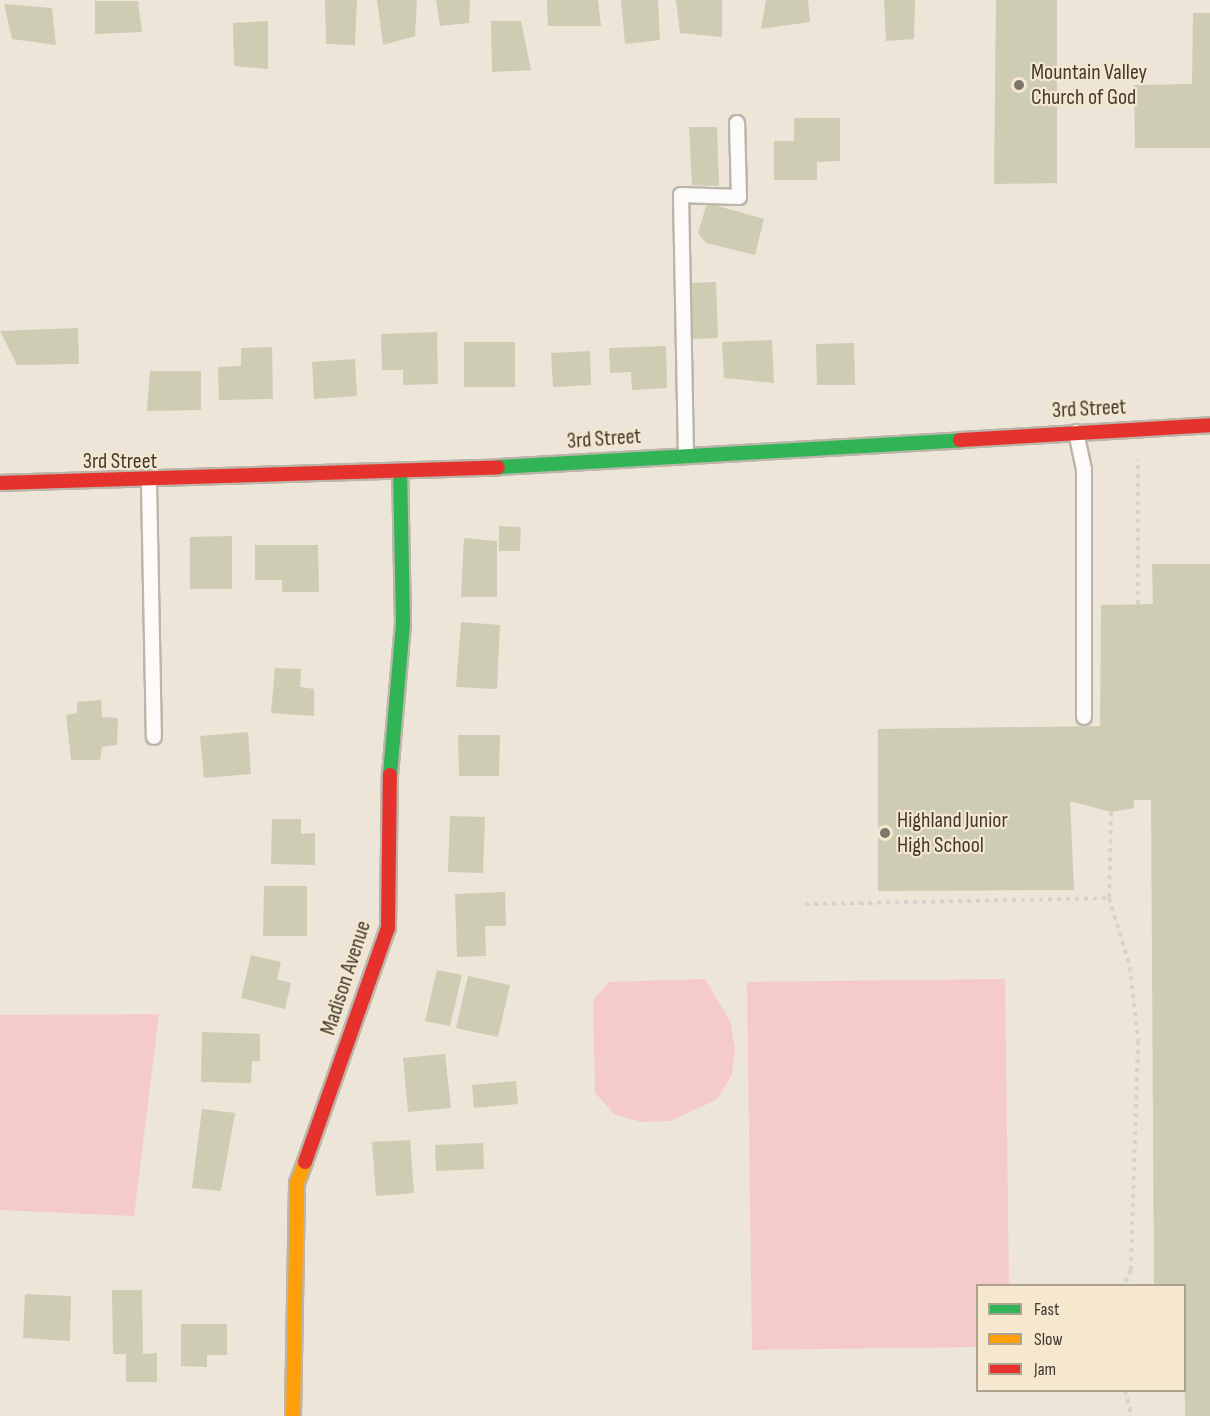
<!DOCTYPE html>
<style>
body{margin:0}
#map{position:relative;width:1210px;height:1416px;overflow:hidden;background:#ede5d8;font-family:"Sofia Sans Condensed",sans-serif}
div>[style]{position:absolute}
.green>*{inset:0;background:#f5cbc9}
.building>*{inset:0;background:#ceccb3}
.path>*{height:4px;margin-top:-2px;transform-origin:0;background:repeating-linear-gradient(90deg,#d5d3d0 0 4.5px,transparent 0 9px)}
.roads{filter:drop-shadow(2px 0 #bbb5aa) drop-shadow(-2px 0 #bbb5aa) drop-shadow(0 2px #bbb5aa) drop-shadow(0 -2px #bbb5aa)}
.lane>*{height:14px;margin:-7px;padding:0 7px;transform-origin:7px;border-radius:7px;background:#fcfbf9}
.fast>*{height:14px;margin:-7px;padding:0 7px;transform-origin:7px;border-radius:7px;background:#30b455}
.slow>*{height:14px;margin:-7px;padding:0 7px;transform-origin:7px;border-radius:7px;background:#ff9f0a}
.jam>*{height:14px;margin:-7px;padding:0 7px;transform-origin:7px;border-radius:7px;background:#e5322d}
.dots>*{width:16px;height:16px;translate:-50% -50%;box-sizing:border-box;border:3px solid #f6e7cf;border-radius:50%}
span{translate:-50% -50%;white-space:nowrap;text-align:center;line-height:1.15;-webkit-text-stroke:4.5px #f6e7cf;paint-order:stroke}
.poi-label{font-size:22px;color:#413a31}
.left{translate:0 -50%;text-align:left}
.street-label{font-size:22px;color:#413a31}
.legend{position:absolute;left:976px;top:1284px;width:210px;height:108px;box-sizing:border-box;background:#f6e7cf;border:2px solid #aea290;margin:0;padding:8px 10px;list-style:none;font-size:18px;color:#413a31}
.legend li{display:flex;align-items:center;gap:12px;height:30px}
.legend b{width:30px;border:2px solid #aea290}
</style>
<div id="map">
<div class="green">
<i style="clip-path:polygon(705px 979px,730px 1021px,735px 1048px,732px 1075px,716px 1100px,670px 1121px,642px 1122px,615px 1115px,595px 1093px,593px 1000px,609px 982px)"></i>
<i style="clip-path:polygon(1005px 979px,1009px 1285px,978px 1286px,977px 1347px,752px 1350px,747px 982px)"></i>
<i style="clip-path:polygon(159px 1014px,134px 1216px,0 1210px,0 1015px)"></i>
</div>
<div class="building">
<i style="clip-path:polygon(325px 0,357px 0,355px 45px,326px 44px)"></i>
<i style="clip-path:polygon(377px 0,417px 0,415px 36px,383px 45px)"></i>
<i style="clip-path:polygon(436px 0,470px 0,469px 23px,440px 26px)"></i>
<i style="clip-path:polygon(547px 0,598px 0,601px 26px,548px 26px)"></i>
<i style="clip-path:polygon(621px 0,658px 0,660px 40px,625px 44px)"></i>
<i style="clip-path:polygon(676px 0,722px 0,722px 37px,680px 33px)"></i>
<i style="clip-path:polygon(766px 0,808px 0,810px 22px,761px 29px)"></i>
<i style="clip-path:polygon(884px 0,915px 0,914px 39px,886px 41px)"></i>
<i style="clip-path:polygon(996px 0,1057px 0,1057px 183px,994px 184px)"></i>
<i style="clip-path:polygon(95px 1px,138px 1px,142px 32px,95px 34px)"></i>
<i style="clip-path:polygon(4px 4px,52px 8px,56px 45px,12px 39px)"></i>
<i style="clip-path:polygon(1193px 13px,1210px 13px,1210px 148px,1135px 148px,1134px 85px,1192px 84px)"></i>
<i style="clip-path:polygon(268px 21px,268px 69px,234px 66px,233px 23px)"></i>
<i style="clip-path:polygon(491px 21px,521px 21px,531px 70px,492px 72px)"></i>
<i style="clip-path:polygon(794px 118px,840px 118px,840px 161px,817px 162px,817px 180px,774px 180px,774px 141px,794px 141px)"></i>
<i style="clip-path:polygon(689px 127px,717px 127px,719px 186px,692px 185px)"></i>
<i style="clip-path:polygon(707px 203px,764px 219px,755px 255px,706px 243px,698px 233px)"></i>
<i style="clip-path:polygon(716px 282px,718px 338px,692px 339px,690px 283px)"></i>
<i style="clip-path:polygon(78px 328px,79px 364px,17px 365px,0 331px)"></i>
<i style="clip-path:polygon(437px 332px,438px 384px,403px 385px,403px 370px,382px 370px,381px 334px)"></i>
<i style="clip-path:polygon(772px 340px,774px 383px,724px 378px,722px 342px)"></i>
<i style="clip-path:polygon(464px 342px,515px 342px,515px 387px,464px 387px)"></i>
<i style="clip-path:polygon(854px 343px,855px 385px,817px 385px,816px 344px)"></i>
<i style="clip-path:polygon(666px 346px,667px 388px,632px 390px,631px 372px,610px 373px,609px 348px)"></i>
<i style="clip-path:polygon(272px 347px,273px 399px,219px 400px,218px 367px,241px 366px,241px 348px)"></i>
<i style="clip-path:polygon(590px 351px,591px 385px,553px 387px,551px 353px)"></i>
<i style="clip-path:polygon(355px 359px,357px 396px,314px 399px,312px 362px)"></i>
<i style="clip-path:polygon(150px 371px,201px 371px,201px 410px,147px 411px)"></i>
<i style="clip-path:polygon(499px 526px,521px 527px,520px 551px,499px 551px)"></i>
<i style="clip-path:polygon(232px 536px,232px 589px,190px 589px,190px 537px)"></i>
<i style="clip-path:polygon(464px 538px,497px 541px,497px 597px,461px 597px)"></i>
<i style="clip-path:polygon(255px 545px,318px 545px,319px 592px,282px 592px,282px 580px,255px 580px)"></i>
<i style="clip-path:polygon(1152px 564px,1210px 564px,1210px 1416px,1185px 1416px,1184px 1286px,1154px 1286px,1151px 800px,1134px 800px,1134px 808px,1111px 812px,1070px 801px,1074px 890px,878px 891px,878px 729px,1100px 726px,1101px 605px,1153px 604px)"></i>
<i style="clip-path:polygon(461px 622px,500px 625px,497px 689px,456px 687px)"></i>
<i style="clip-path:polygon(275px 668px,301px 669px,300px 687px,314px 689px,314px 716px,271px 713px)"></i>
<i style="clip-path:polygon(101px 700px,102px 717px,118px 718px,117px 745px,102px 747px,100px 760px,71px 760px,66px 715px,77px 713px,77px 702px)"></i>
<i style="clip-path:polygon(248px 732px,251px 774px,204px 778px,200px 736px)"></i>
<i style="clip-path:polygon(458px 735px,500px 735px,499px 776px,459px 776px)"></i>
<i style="clip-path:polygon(450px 816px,485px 817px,483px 873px,448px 872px)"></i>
<i style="clip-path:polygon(272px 819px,301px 819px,301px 834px,315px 833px,315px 865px,271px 864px)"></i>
<i style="clip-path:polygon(264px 886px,307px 886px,307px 936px,263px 936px)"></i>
<i style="clip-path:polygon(505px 892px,506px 926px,485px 926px,486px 956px,457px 957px,455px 894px)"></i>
<i style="clip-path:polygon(251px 955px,281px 962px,277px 979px,291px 983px,285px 1009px,241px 998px)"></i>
<i style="clip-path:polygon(437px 970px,462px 975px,450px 1026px,425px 1021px)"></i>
<i style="clip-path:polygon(468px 976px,510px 985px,498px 1037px,456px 1028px)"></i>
<i style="clip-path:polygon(202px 1032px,260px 1034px,260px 1061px,252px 1061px,251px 1083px,201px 1082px)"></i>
<i style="clip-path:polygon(445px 1054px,451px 1108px,408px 1112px,403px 1058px)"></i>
<i style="clip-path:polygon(516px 1081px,518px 1104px,474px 1108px,472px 1085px)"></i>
<i style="clip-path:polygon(202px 1109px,235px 1113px,221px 1191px,192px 1188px)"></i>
<i style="clip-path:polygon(410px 1140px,414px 1193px,376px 1196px,372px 1142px)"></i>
<i style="clip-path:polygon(483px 1143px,484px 1169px,436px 1171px,435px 1145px)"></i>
<i style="clip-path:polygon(112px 1290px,142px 1290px,143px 1354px,157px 1353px,157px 1382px,126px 1382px,126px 1354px,113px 1354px)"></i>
<i style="clip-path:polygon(25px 1294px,71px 1296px,70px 1341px,23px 1338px)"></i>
<i style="clip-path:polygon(181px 1324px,227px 1324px,227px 1355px,207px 1355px,207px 1367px,181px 1366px)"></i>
</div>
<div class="path">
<i style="left:1138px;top:604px;width:145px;rotate:-90deg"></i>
<i style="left:1111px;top:812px;width:86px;rotate:91.3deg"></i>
<i style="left:1109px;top:898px;width:72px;rotate:73.1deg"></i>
<i style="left:1130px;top:967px;width:74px;rotate:83.8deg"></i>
<i style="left:1138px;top:1041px;width:229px;rotate:91.8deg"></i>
<i style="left:1131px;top:1270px;width:18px;rotate:117deg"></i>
<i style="left:805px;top:904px;width:304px;rotate:-1.1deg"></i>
<i style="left:1125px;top:1390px;width:27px;rotate:77deg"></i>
</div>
<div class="roads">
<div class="lane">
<i style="left:1076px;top:432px;width:38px;rotate:78deg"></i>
<i style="left:1084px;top:469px;width:248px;rotate:90deg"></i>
<i style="left:686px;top:455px;width:260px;rotate:-91.1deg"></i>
<i style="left:681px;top:195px;width:58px;rotate:2deg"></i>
<i style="left:739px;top:197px;width:74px;rotate:-91.5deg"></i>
<i style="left:149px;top:483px;width:254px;rotate:88.9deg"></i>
</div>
<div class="fast">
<i style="left:498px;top:467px;width:463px;rotate:-3.3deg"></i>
<i style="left:390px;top:775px;width:153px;rotate:-85.1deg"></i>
<i style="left:403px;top:623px;width:150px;rotate:-91.1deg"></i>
</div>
<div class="slow">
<i style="left:293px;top:1416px;width:233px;rotate:-89deg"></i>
<i style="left:297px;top:1183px;width:22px;rotate:-69deg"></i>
</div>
<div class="jam">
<i style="left:960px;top:440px;width:250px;rotate:-3.4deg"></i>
<i style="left:0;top:483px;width:498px;rotate:-1.8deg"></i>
<i style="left:305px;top:1162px;width:248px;rotate:-70.5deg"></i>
<i style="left:388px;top:928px;width:153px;rotate:-89.3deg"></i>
</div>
</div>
<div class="dots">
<i style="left:1019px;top:85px;background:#7d766b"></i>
<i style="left:885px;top:833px;background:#7d766b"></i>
</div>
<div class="poi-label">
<span class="left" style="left:1031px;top:85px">Mountain Valley<br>Church of God</span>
<span class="left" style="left:897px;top:833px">Highland Junior<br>High School</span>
</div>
<div class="street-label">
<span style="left:1089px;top:409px;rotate:-3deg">3rd Street</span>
<span style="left:604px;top:439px;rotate:-4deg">3rd Street</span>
<span style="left:120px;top:462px">3rd Street</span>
<span style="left:346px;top:978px;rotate:-72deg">Madison Avenue</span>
</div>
<ul class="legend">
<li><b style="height:8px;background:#30b455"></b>Fast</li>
<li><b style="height:8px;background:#ff9f0a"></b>Slow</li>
<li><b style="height:8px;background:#e5322d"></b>Jam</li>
</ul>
</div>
